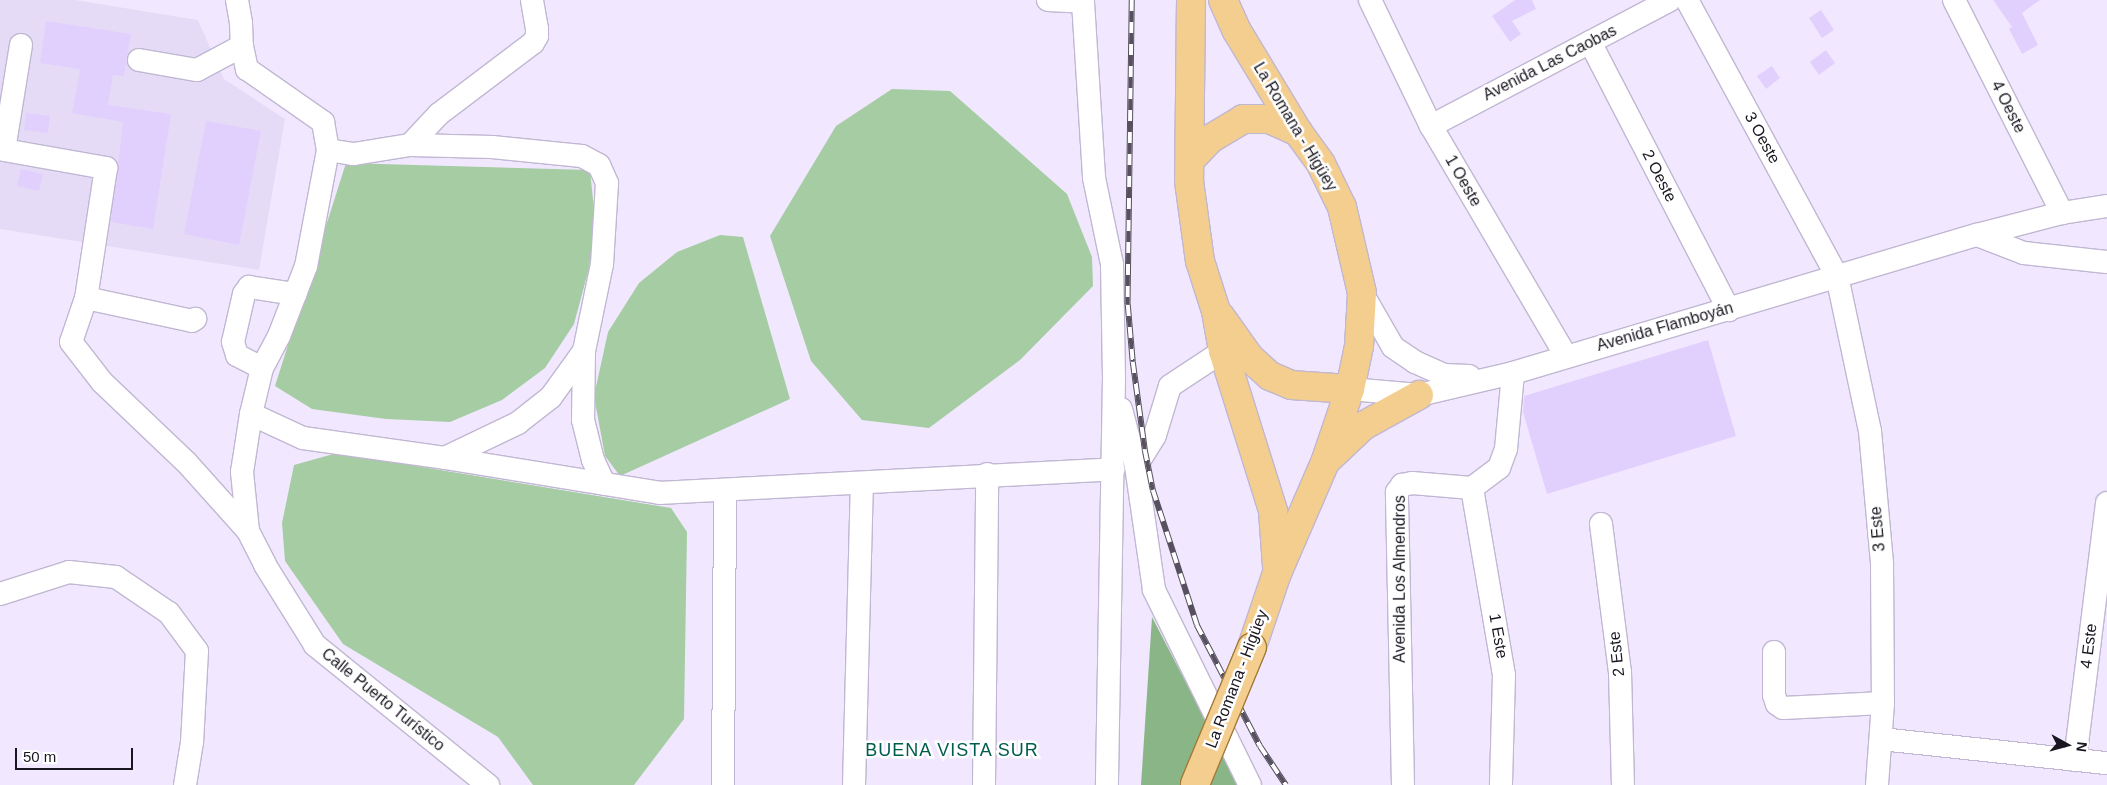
<!DOCTYPE html>
<meta charset="utf-8">
<style>
body{margin:0}
#map{position:relative;width:2107px;height:785px;overflow:hidden;background:#f1e8ff;font-family:Arial,sans-serif}
div>[style]{position:absolute}
.built>*{inset:0;background:#e5dbf7}
.green>*{inset:0;background:#a5cca2}
.forest>*{inset:0;background:#8ab687}
.building>*{inset:0;background:#e1d0fd}
.roads{filter:drop-shadow(1px 0 #c1b7d2) drop-shadow(-1px 0 #c1b7d2) drop-shadow(0 1px #c1b7d2) drop-shadow(0 -1px #c1b7d2)}
.minor>*{height:22px;margin:-11px;padding:0 11px;transform-origin:11px;border-radius:11px;background:#fff}
.major>*{height:28px;margin:-14px;padding:0 14px;transform-origin:14px;border-radius:14px;background:#f4ce8e}
.rail>*{height:5.5px;margin-top:-2.75px;transform-origin:0;background:repeating-linear-gradient(90deg,#fff 0 11px,#57515f 0 22px);box-sizing:border-box;border-block:1px solid #57515f}
.bridges{filter:drop-shadow(1px 0 #a37937) drop-shadow(-1px 0 #a37937) drop-shadow(0 1px #a37937) drop-shadow(0 -1px #a37937)}
.major-bridge>*{height:28px;margin:-14px;padding:0 14px;transform-origin:14px;border-radius:14px;background:#f4ce8e}
span{translate:-50% -50%;white-space:nowrap;text-align:center;line-height:1.15;-webkit-text-stroke:5px #fff;paint-order:stroke}
.street-label{font-size:16px;color:#1a1620}
.neighbourhood-label{font-size:18px;color:#005d4e;letter-spacing:1px}
.north{position:absolute;left:2042px;top:720px;width:50px;height:50px;-webkit-text-stroke:4px #fff;paint-order:stroke;rotate:97deg;font-size:14px;font-weight:700;line-height:20px;text-align:center;color:#1a1620}
.north::after{content:'';display:block;margin:auto;width:18px;height:22px;background:#1a1620;clip-path:polygon(50% 0,100% 100%,50% 72%,0 100%)}
.scale{position:absolute;left:15px;top:748px;width:118px;height:22px;box-sizing:border-box;border:2px solid #1a1620;border-top:0;padding-left:6px;font-size:15px;line-height:18px;white-space:nowrap;color:#1a1620;-webkit-text-stroke:4px #fff;paint-order:stroke}
</style>
<div id="map">
<div class="built">
<i style="clip-path:polygon(0 0,75px 0,198px 20px,224px 79px,285px 119px,259px 270px,0 229px)"></i>
</div>
<div class="green">
<i style="clip-path:polygon(892px 89px,950px 91px,1067px 194px,1092px 257px,1093px 286px,1020px 360px,929px 428px,862px 420px,811px 361px,770px 236px,836px 126px)"></i>
<i style="clip-path:polygon(346px 163px,590px 170px,595px 219px,589px 268px,574px 324px,545px 368px,502px 400px,450px 422px,386px 419px,312px 409px,275px 386px)"></i>
<i style="clip-path:polygon(720px 235px,743px 237px,790px 399px,620px 476px,605px 456px,594px 396px,608px 332px,639px 283px,677px 252px)"></i>
<i style="clip-path:polygon(337px 453px,671px 508px,687px 532px,684px 719px,634px 785px,533px 785px,498px 737px,343px 644px,285px 561px,282px 523px,294px 465px)"></i>
</div>
<div class="forest">
<i style="clip-path:polygon(1152px 617px,1239px 785px,1141px 785px)"></i>
</div>
<div class="building">
<i style="clip-path:polygon(1515px 0,1532px 0,1536px 9px,1512px 21px,1521px 34px,1510px 42px,1492px 16px)"></i>
<i style="clip-path:polygon(1993px 0,2040px 0,2022px 13px,2038px 45px,2022px 54px,2009px 29px,2012px 27px)"></i>
<i style="clip-path:polygon(1821px 10px,1834px 30px,1822px 38px,1809px 18px)"></i>
<i style="clip-path:polygon(46px 21px,131px 34px,124px 76px,113px 75px,108px 105px,171px 114px,153px 229px,111px 222px,123px 122px,72px 113px,80px 69px,40px 63px)"></i>
<i style="clip-path:polygon(1826px 50px,1835px 63px,1819px 75px,1810px 62px)"></i>
<i style="clip-path:polygon(1772px 66px,1780px 78px,1766px 89px,1757px 76px)"></i>
<i style="clip-path:polygon(26px 113px,50px 116px,48px 133px,24px 130px)"></i>
<i style="clip-path:polygon(206px 121px,261px 131px,239px 245px,184px 234px)"></i>
<i style="clip-path:polygon(21px 169px,43px 174px,39px 191px,17px 186px)"></i>
<i style="clip-path:polygon(1708px 340px,1736px 436px,1547px 494px,1523px 412px,1524px 396px)"></i>
</div>
<div class="roads">
<div class="minor">
<i style="left:237px;top:0;width:23px;rotate:80deg"></i>
<i style="left:241px;top:23px;width:23px;rotate:88deg"></i>
<i style="left:242px;top:46px;width:24px;rotate:78deg"></i>
<i style="left:247px;top:69px;width:93px;rotate:34.9deg"></i>
<i style="left:323px;top:122px;width:28px;rotate:80deg"></i>
<i style="left:328px;top:150px;width:118px;rotate:100.7deg"></i>
<i style="left:306px;top:266px;width:75px;rotate:111.1deg"></i>
<i style="left:279px;top:336px;width:36px;rotate:118deg"></i>
<i style="left:262px;top:368px;width:47px;rotate:103.4deg"></i>
<i style="left:251px;top:414px;width:59px;rotate:98.8deg"></i>
<i style="left:242px;top:472px;width:59px;rotate:84.2deg"></i>
<i style="left:248px;top:531px;width:38px;rotate:63deg"></i>
<i style="left:265px;top:565px;width:94px;rotate:58deg"></i>
<i style="left:315px;top:645px;width:223px;rotate:39deg"></i>
<i style="left:1048px;top:0;width:35px;rotate:3deg"></i>
<i style="left:1083px;top:2px;width:176px;rotate:86.4deg"></i>
<i style="left:1094px;top:178px;width:88px;rotate:78.2deg"></i>
<i style="left:1112px;top:264px;width:114px;rotate:89deg"></i>
<i style="left:1114px;top:378px;width:407px;rotate:91deg"></i>
<i style="left:1370px;top:0;width:140px;rotate:64.2deg"></i>
<i style="left:1431px;top:126px;width:267px;rotate:59.6deg"></i>
<i style="left:1687px;top:0;width:314px;rotate:61.5deg"></i>
<i style="left:1837px;top:276px;width:158px;rotate:78deg"></i>
<i style="left:1870px;top:431px;width:134px;rotate:84.8deg"></i>
<i style="left:1882px;top:564px;width:139px;rotate:89.6deg"></i>
<i style="left:1883px;top:703px;width:82px;rotate:94.2deg"></i>
<i style="left:1954px;top:0;width:239px;rotate:63.1deg"></i>
<i style="left:1590px;top:42px;width:302px;rotate:62.6deg"></i>
<i style="left:21px;top:45px;width:106px;rotate:99.2deg"></i>
<i style="left:4px;top:150px;width:104px;rotate:10deg"></i>
<i style="left:106px;top:168px;width:132px;rotate:98.7deg"></i>
<i style="left:86px;top:298px;width:108px;rotate:12.2deg"></i>
<i style="left:192px;top:321px;width:4px;rotate:-34deg"></i>
<i style="left:139px;top:60px;width:59px;rotate:9.8deg"></i>
<i style="left:197px;top:70px;width:51px;rotate:-28.1deg"></i>
<i style="left:1431px;top:126px;width:270px;rotate:-27.8deg"></i>
<i style="left:410px;top:145px;width:42px;rotate:-46.9deg"></i>
<i style="left:439px;top:114px;width:118px;rotate:-37.1deg"></i>
<i style="left:533px;top:43px;width:8px;rotate:-60deg"></i>
<i style="left:537px;top:36px;width:7px;rotate:-90deg"></i>
<i style="left:537px;top:29px;width:29px;rotate:-100deg"></i>
<i style="left:328px;top:150px;width:26px;rotate:9deg"></i>
<i style="left:354px;top:154px;width:57px;rotate:-9.1deg"></i>
<i style="left:410px;top:145px;width:82px;rotate:1.4deg"></i>
<i style="left:492px;top:147px;width:90px;rotate:5.7deg"></i>
<i style="left:582px;top:156px;width:19px;rotate:28deg"></i>
<i style="left:599px;top:165px;width:20px;rotate:66deg"></i>
<i style="left:607px;top:183px;width:81px;rotate:93.5deg"></i>
<i style="left:602px;top:264px;width:89px;rotate:101.7deg"></i>
<i style="left:584px;top:351px;width:57px;rotate:125.7deg"></i>
<i style="left:551px;top:397px;width:42px;rotate:141.8deg"></i>
<i style="left:518px;top:423px;width:81px;rotate:154.4deg"></i>
<i style="left:1977px;top:235px;width:50px;rotate:21deg"></i>
<i style="left:2024px;top:253px;width:83px;rotate:6.2deg"></i>
<i style="left:1362px;top:293px;width:62px;rotate:60.1deg"></i>
<i style="left:1393px;top:347px;width:27px;rotate:34deg"></i>
<i style="left:1415px;top:362px;width:32px;rotate:24deg"></i>
<i style="left:1444px;top:375px;width:25px;rotate:2deg"></i>
<i style="left:86px;top:298px;width:46px;rotate:108.8deg"></i>
<i style="left:71px;top:342px;width:51px;rotate:52.2deg"></i>
<i style="left:102px;top:382px;width:117px;rotate:43.6deg"></i>
<i style="left:187px;top:463px;width:91px;rotate:48.1deg"></i>
<i style="left:584px;top:351px;width:69px;rotate:90.8deg"></i>
<i style="left:583px;top:420px;width:41px;rotate:76deg"></i>
<i style="left:593px;top:460px;width:26px;rotate:65deg"></i>
<i style="left:262px;top:368px;width:28px;rotate:-153deg"></i>
<i style="left:237px;top:355px;width:14px;rotate:-107deg"></i>
<i style="left:233px;top:342px;width:49px;rotate:-77.1deg"></i>
<i style="left:244px;top:294px;width:9px;rotate:-54deg"></i>
<i style="left:249px;top:287px;width:47px;rotate:8.7deg"></i>
<i style="left:1350px;top:389px;width:69px;rotate:5deg"></i>
<i style="left:1419px;top:395px;width:97px;rotate:-13.2deg"></i>
<i style="left:1513px;top:373px;width:484px;rotate:-16.6deg"></i>
<i style="left:1977px;top:235px;width:88px;rotate:-14.5deg"></i>
<i style="left:2062px;top:213px;width:46px;rotate:-8.8deg"></i>
<i style="left:1121px;top:409px;width:59px;rotate:75.3deg"></i>
<i style="left:1136px;top:466px;width:125px;rotate:81.7deg"></i>
<i style="left:1154px;top:590px;width:217px;rotate:63.8deg"></i>
<i style="left:251px;top:414px;width:57px;rotate:24.8deg"></i>
<i style="left:303px;top:438px;width:143px;rotate:8deg"></i>
<i style="left:445px;top:458px;width:218px;rotate:9.2deg"></i>
<i style="left:660px;top:493px;width:454px;rotate:-3deg"></i>
<i style="left:1136px;top:466px;width:36px;rotate:-58deg"></i>
<i style="left:1155px;top:435px;width:51px;rotate:-73deg"></i>
<i style="left:1170px;top:386px;width:64px;rotate:-33.4deg"></i>
<i style="left:1472px;top:488px;width:190px;rotate:80.3deg"></i>
<i style="left:1504px;top:675px;width:110px;rotate:91.6deg"></i>
<i style="left:1601px;top:524px;width:149px;rotate:82.7deg"></i>
<i style="left:1620px;top:672px;width:113px;rotate:88.5deg"></i>
<i style="left:0;top:594px;width:72px;rotate:-17.7deg"></i>
<i style="left:69px;top:572px;width:47px;rotate:6.1deg"></i>
<i style="left:116px;top:577px;width:64px;rotate:34.2deg"></i>
<i style="left:169px;top:613px;width:47px;rotate:53.6deg"></i>
<i style="left:197px;top:651px;width:91px;rotate:93.1deg"></i>
<i style="left:192px;top:742px;width:44px;rotate:99.2deg"></i>
<i style="left:1774px;top:652px;width:43px;rotate:90deg"></i>
<i style="left:1774px;top:695px;width:9px;rotate:72deg"></i>
<i style="left:1777px;top:704px;width:7px;rotate:34deg"></i>
<i style="left:1783px;top:708px;width:100px;rotate:-2.9deg"></i>
<i style="left:1881px;top:739px;width:227px;rotate:6.1deg"></i>
<i style="left:2075px;top:760px;width:259px;rotate:-82.9deg"></i>
<i style="left:723px;top:785px;width:294px;rotate:-89.6deg"></i>
<i style="left:854px;top:785px;width:302px;rotate:-88.5deg"></i>
<i style="left:984px;top:785px;width:311px;rotate:-89.4deg"></i>
<i style="left:1403px;top:785px;width:293px;rotate:-91.2deg"></i>
<i style="left:1397px;top:492px;width:9px;rotate:-54deg"></i>
<i style="left:1402px;top:485px;width:10px;rotate:-11deg"></i>
<i style="left:1412px;top:483px;width:60px;rotate:4.8deg"></i>
<i style="left:1472px;top:488px;width:34px;rotate:-37deg"></i>
<i style="left:1499px;top:468px;width:20px;rotate:-70deg"></i>
<i style="left:1506px;top:449px;width:76px;rotate:-84.7deg"></i>
</div>
<div class="major">
<i style="left:1191px;top:0;width:181px;rotate:90.6deg"></i>
<i style="left:1189px;top:181px;width:81px;rotate:82.2deg"></i>
<i style="left:1200px;top:261px;width:52px;rotate:72.3deg"></i>
<i style="left:1216px;top:311px;width:41px;rotate:80.1deg"></i>
<i style="left:1223px;top:351px;width:168px;rotate:72.6deg"></i>
<i style="left:1273px;top:511px;width:56px;rotate:85.9deg"></i>
<i style="left:1223px;top:0;width:34px;rotate:66deg"></i>
<i style="left:1237px;top:31px;width:118px;rotate:58.9deg"></i>
<i style="left:1298px;top:132px;width:39px;rotate:54deg"></i>
<i style="left:1321px;top:164px;width:48px;rotate:64deg"></i>
<i style="left:1342px;top:207px;width:88px;rotate:76.9deg"></i>
<i style="left:1362px;top:293px;width:53px;rotate:93.2deg"></i>
<i style="left:1359px;top:346px;width:44px;rotate:101.8deg"></i>
<i style="left:1350px;top:389px;width:75px;rotate:108.7deg"></i>
<i style="left:1326px;top:460px;width:123px;rotate:113.4deg"></i>
<i style="left:1277px;top:573px;width:78px;rotate:108.7deg"></i>
<i style="left:1190px;top:160px;width:29px;rotate:-46deg"></i>
<i style="left:1210px;top:139px;width:39px;rotate:-31deg"></i>
<i style="left:1243px;top:119px;width:26px"></i>
<i style="left:1269px;top:119px;width:32px;rotate:24deg"></i>
<i style="left:1220px;top:316px;width:52px;rotate:54.5deg"></i>
<i style="left:1250px;top:358px;width:27px;rotate:42deg"></i>
<i style="left:1270px;top:376px;width:23px;rotate:23deg"></i>
<i style="left:1291px;top:385px;width:59px;rotate:3.9deg"></i>
<i style="left:1328px;top:459px;width:48px;rotate:-43.3deg"></i>
<i style="left:1363px;top:426px;width:64px;rotate:-29deg"></i>
</div>
</div>
<div class="rail">
<i style="left:1132px;top:0;width:305px;rotate:90.8deg"></i>
<i style="left:1128px;top:305px;width:57px;rotate:85deg"></i>
<i style="left:1133px;top:362px;width:89px;rotate:82.2deg"></i>
<i style="left:1145px;top:450px;width:41px;rotate:78.7deg"></i>
<i style="left:1153px;top:490px;width:142px;rotate:71.9deg"></i>
<i style="left:1197px;top:625px;width:136px;rotate:62.5deg"></i>
<i style="left:1260px;top:746px;width:47px;rotate:56.3deg"></i>
</div>
<div class="bridges">
<div class="major-bridge">
<i style="left:1195px;top:784px;width:148px;rotate:-67.4deg"></i>
</div>
</div>
<div class="street-label">
<span style="left:1550px;top:63px;rotate:-27deg">Avenida Las Caobas</span>
<span style="left:2008px;top:107px;rotate:63deg">4 Oeste</span>
<span style="left:1295px;top:127px;rotate:59deg">La Romana - Higüey</span>
<span style="left:1762px;top:138px;rotate:61deg">3 Oeste</span>
<span style="left:1659px;top:176px;rotate:63deg">2 Oeste</span>
<span style="left:1463px;top:181px;rotate:60deg">1 Oeste</span>
<span style="left:1665px;top:327px;rotate:-16deg">Avenida Flamboyán</span>
<span style="left:1878px;top:529px;rotate:-95deg">3 Este</span>
<span style="left:1400px;top:579px;rotate:-90deg">Avenida Los Almendros</span>
<span style="left:1498px;top:636px;rotate:80deg">1 Este</span>
<span style="left:2089px;top:646px;rotate:-83deg">4 Este</span>
<span style="left:1617px;top:654px;rotate:-96deg">2 Este</span>
<span style="left:1237px;top:679px;rotate:-69deg">La Romana - Higüey</span>
<span style="left:383px;top:700px;rotate:39deg">Calle Puerto Turístico</span>
</div>
<div class="neighbourhood-label">
<span style="left:952px;top:750px">BUENA VISTA SUR</span>
</div>
<div class="north">N</div>
<div class="scale">50 m</div>
</div>
